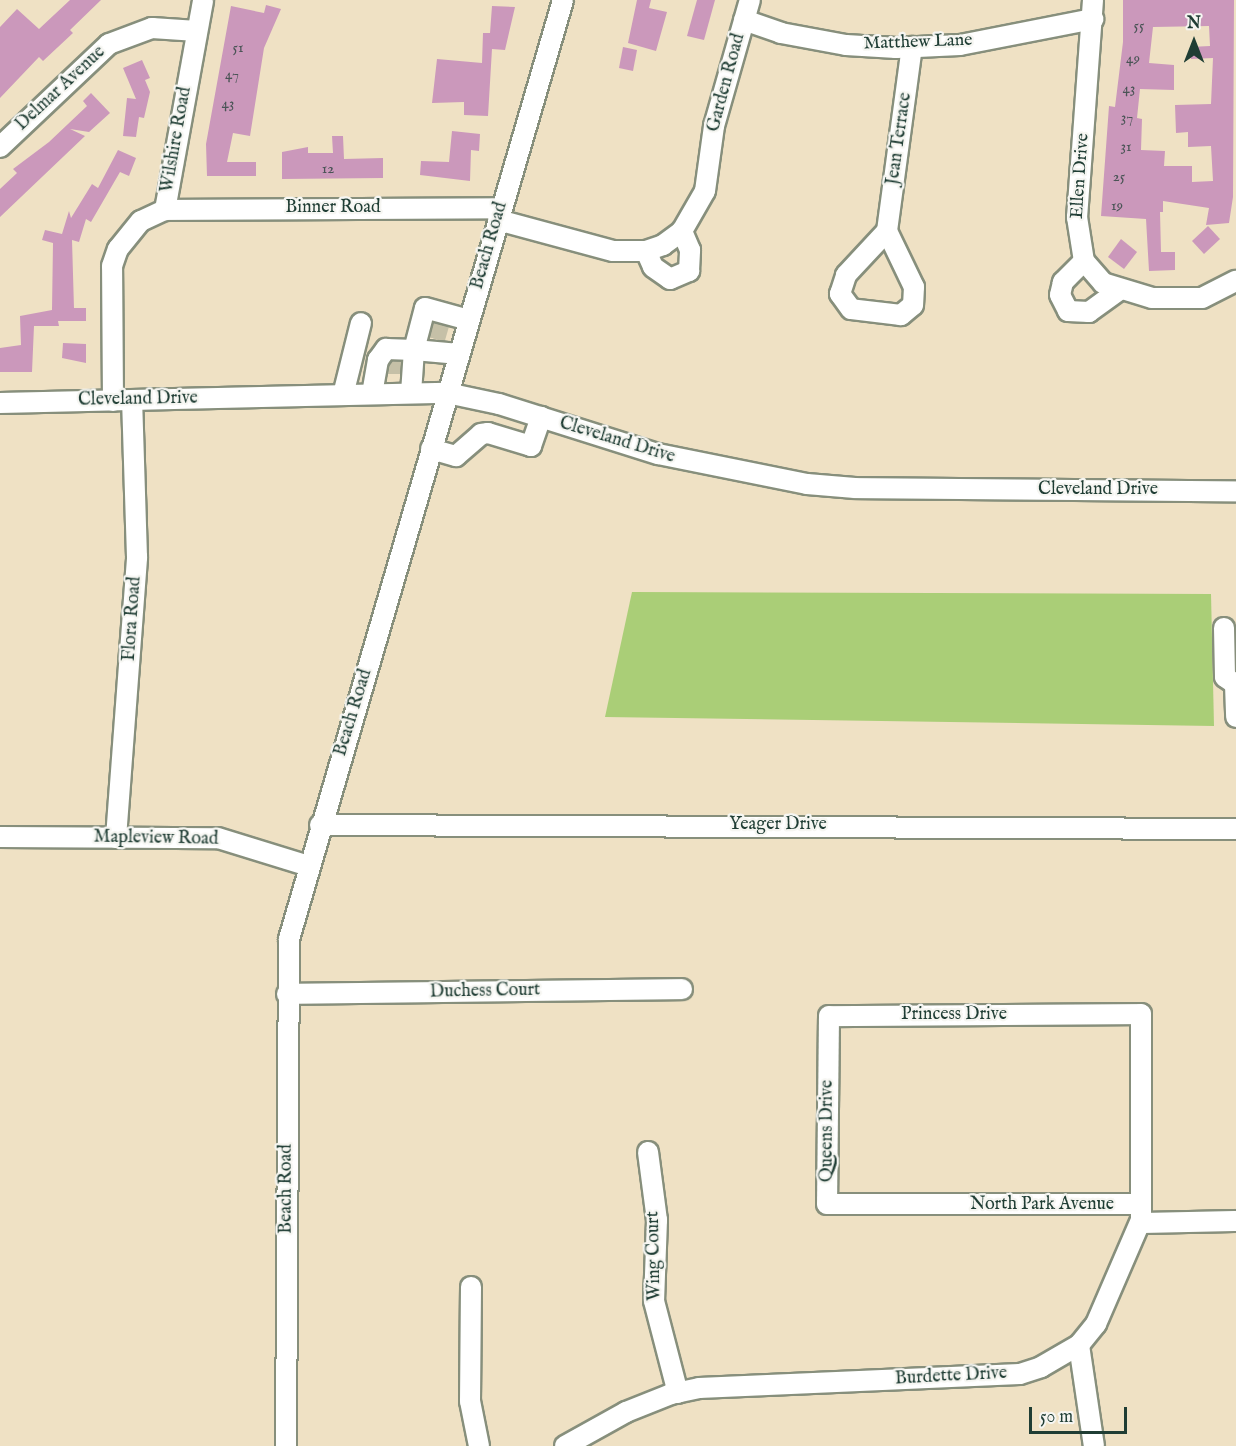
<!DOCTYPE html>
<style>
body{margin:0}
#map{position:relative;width:1236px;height:1446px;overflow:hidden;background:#efe1c4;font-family:"IM FELL English",serif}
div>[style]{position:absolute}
.green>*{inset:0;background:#aace77}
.building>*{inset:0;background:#cb98bb}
.minor-tunnel>*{height:20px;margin-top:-10px;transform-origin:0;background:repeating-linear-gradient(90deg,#c5c0a7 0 20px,transparent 0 30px)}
.roads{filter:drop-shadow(2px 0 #878f7c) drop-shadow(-2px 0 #878f7c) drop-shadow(0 2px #878f7c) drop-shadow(0 -2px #878f7c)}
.minor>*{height:20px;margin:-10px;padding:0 10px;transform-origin:10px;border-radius:10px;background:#fff}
span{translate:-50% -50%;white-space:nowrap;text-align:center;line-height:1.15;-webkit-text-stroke:4.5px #f6f6f2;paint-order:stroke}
.number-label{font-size:15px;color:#4a5456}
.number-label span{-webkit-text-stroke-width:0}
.street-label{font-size:18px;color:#1f3d34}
.north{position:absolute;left:1164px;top:12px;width:60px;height:60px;-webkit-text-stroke:4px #f6f6f2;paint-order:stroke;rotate:0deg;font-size:16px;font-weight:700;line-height:24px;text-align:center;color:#1f3d34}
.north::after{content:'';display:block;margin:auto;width:21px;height:27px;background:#1f3d34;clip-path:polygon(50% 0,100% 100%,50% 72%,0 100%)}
.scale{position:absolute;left:1029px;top:1407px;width:98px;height:27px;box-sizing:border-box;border:3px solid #1f3d34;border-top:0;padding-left:8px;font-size:18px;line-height:21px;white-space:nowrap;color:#1f3d34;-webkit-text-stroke:4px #f6f6f2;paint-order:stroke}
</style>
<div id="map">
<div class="green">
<i style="clip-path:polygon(632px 592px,1211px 594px,1214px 726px,605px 717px)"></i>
</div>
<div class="building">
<i style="clip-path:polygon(70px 0,101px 0,70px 30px,73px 33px,43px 61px,39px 57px,0 98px,0 27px,17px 9px,39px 29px)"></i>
<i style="clip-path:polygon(637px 0,651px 0,649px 8px,667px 12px,656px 51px,628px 43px)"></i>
<i style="clip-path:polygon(697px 0,715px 0,704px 40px,687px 36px)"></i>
<i style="clip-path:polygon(evenodd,1123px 0,1234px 0,1233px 197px,1229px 223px,1206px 225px,1209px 208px,1163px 201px,1163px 212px,1160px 212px,1161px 252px,1175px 252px,1175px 270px,1149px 271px,1146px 219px,1101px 216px,1109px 106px,1115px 107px,1123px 42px,1123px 0,1209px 26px,1210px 46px,1190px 47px,1191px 59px,1213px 58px,1211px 104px,1175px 105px,1176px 133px,1188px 132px,1188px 147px,1211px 146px,1213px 181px,1192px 182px,1192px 166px,1164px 166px,1165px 151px,1141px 150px,1142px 119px,1137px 118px,1140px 89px,1174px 90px,1174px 65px,1149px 63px,1153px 27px,1209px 26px)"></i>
<i style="clip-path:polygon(266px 5px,281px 9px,264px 48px,250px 136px,233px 133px,227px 162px,256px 162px,256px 176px,207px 176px,206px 144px,231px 6px,264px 13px)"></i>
<i style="clip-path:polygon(492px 6px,515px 7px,505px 50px,492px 49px,488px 116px,464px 115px,464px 102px,432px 103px,437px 59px,482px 63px,483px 33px,490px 33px)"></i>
<i style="clip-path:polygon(623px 47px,637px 50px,633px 71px,619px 68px)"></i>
<i style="clip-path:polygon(142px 60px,150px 78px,145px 80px,150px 92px,144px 118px,139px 117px,136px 137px,123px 136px,127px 98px,136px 99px,123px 68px)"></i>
<i style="clip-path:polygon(91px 93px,110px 113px,89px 132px,70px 129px,85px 136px,0 217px,0 189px,17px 173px,13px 169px,49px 142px,87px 106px,83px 101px)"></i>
<i style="clip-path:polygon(452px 131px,480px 134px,479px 151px,471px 150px,470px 181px,420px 175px,421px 161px,449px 162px)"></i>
<i style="clip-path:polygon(332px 136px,343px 136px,344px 159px,383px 158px,383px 178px,282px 179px,282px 152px,308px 147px,308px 153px,333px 153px)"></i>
<i style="clip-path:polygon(118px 150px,136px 158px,129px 176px,120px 172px,91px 222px,86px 219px,79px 242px,72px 240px,74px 308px,86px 308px,86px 321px,58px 321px,59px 326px,34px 326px,32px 372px,0 372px,0 348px,21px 345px,20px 316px,52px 310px,53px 243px,42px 240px,45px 230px,62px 234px,69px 211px,71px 218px,92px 184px,98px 188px)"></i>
<i style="clip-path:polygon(1208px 226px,1220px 239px,1204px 254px,1192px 241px)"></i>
<i style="clip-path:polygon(1121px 239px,1137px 252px,1124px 269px,1108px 257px)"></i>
<i style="clip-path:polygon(63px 343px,86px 344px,86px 363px,62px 358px)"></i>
</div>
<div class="minor-tunnel">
<i style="left:435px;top:339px;width:18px;rotate:-74deg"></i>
<i style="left:384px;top:364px;width:18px"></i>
</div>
<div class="roads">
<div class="minor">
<i style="left:1093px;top:0;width:218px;rotate:94.2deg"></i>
<i style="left:1077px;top:217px;width:45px;rotate:81deg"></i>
<i style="left:1084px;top:261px;width:29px;rotate:49deg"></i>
<i style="left:1103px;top:283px;width:51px;rotate:17deg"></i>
<i style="left:1152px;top:298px;width:50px"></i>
<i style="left:1202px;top:298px;width:38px;rotate:-27deg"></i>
<i style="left:744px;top:20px;width:39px;rotate:19deg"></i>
<i style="left:781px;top:33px;width:66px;rotate:10.5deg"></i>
<i style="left:846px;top:45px;width:50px;rotate:3.4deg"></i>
<i style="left:896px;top:48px;width:64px;rotate:-2.7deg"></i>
<i style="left:960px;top:45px;width:136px;rotate:-11.1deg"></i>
<i style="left:0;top:147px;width:150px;rotate:-43.4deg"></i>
<i style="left:109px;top:44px;width:46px;rotate:-20.4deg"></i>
<i style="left:152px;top:28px;width:45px;rotate:3.8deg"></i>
<i style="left:165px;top:210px;width:336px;rotate:-0.3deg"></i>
<i style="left:498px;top:220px;width:119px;rotate:15.1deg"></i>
<i style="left:613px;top:251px;width:33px"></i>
<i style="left:646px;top:251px;width:18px;rotate:-19deg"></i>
<i style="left:663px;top:245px;width:24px;rotate:-36deg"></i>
<i style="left:682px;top:231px;width:46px;rotate:-60.1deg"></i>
<i style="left:705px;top:191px;width:66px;rotate:-82.1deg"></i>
<i style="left:714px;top:126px;width:131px;rotate:-74.1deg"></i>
<i style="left:887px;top:231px;width:62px;rotate:64.3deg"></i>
<i style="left:914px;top:287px;width:18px;rotate:93deg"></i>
<i style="left:913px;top:305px;width:16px;rotate:140deg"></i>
<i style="left:901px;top:315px;width:50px;rotate:-173.2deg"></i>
<i style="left:851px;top:309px;width:19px;rotate:-126deg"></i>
<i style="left:840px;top:294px;width:20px;rotate:-72deg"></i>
<i style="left:846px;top:275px;width:60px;rotate:-47deg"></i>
<i style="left:887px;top:231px;width:186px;rotate:-82.3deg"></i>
<i style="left:646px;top:251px;width:17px;rotate:66deg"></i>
<i style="left:653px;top:267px;width:21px;rotate:35deg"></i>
<i style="left:670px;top:279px;width:21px;rotate:-23deg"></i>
<i style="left:689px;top:271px;width:21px;rotate:-87deg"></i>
<i style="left:690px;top:250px;width:21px;rotate:-113deg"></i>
<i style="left:1084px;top:261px;width:30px;rotate:135deg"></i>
<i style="left:1063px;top:282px;width:13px;rotate:103deg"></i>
<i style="left:1060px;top:295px;width:18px;rotate:63deg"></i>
<i style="left:1068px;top:311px;width:21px;rotate:3deg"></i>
<i style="left:1089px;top:312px;width:36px;rotate:-36deg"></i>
<i style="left:459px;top:354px;width:45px;rotate:-174.9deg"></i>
<i style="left:414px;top:350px;width:43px;rotate:-75.3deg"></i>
<i style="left:425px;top:308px;width:46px;rotate:15.3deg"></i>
<i style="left:372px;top:394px;width:35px;rotate:-80deg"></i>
<i style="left:378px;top:360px;width:14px;rotate:-54deg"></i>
<i style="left:386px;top:349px;width:28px;rotate:2deg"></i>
<i style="left:414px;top:350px;width:43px;rotate:94deg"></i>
<i style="left:343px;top:395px;width:74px;rotate:-76deg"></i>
<i style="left:113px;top:401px;width:135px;rotate:-90.4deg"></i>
<i style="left:112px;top:266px;width:18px;rotate:-71deg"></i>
<i style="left:118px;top:249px;width:36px;rotate:-51deg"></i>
<i style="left:141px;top:221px;width:26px;rotate:-25deg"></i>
<i style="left:165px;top:210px;width:213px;rotate:-79.7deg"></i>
<i style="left:0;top:403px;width:447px;rotate:-1.3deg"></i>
<i style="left:447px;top:393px;width:53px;rotate:11.9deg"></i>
<i style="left:499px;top:404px;width:167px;rotate:17.5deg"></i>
<i style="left:658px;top:454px;width:152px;rotate:11.4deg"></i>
<i style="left:807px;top:484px;width:48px;rotate:4.8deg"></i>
<i style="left:855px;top:488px;width:381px;rotate:0.5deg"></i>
<i style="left:431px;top:449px;width:26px;rotate:16deg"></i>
<i style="left:456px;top:456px;width:33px;rotate:-41deg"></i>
<i style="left:481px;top:434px;width:7px;rotate:-8deg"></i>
<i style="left:488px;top:433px;width:45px;rotate:16.8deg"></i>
<i style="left:531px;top:446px;width:31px;rotate:-71deg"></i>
<i style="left:1224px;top:628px;width:49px;rotate:88.8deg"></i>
<i style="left:1225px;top:677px;width:12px;rotate:35deg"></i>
<i style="left:1235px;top:684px;width:33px;rotate:88deg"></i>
<i style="left:320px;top:825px;width:916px;rotate:0.25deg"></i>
<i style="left:0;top:837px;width:218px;rotate:0.3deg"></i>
<i style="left:218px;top:838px;width:95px;rotate:17.1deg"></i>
<i style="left:116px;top:838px;width:282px;rotate:-85.7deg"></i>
<i style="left:137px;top:557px;width:156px;rotate:-91.8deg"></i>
<i style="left:287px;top:994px;width:395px;rotate:-0.7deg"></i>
<i style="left:648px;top:1152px;width:69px;rotate:82.5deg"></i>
<i style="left:657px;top:1220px;width:81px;rotate:92.1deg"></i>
<i style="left:654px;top:1301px;width:95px;rotate:75.4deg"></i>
<i style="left:1141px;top:1223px;width:95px;rotate:-1.2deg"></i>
<i style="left:471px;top:1287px;width:114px;rotate:90.5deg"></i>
<i style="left:470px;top:1401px;width:46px;rotate:78.7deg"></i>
<i style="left:1079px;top:1345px;width:102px;rotate:81.6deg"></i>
<i style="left:286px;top:1446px;width:507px;rotate:-89.66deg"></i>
<i style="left:289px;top:939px;width:978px;rotate:-73.73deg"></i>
<i style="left:565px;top:1446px;width:70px;rotate:-29.1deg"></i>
<i style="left:626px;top:1412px;width:48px;rotate:-21.8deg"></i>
<i style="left:671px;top:1394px;width:29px;rotate:-12deg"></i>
<i style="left:699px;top:1388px;width:321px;rotate:-2.5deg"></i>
<i style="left:1020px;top:1374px;width:22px;rotate:-18deg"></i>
<i style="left:1041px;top:1367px;width:44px;rotate:-30.1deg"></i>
<i style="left:1079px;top:1345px;width:27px;rotate:-51deg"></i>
<i style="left:1096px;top:1324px;width:113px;rotate:-66.6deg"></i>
<i style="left:1141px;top:1220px;width:206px;rotate:-90deg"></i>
<i style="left:1141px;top:1014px;width:312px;rotate:179.6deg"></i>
<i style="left:829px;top:1016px;width:188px;rotate:90.6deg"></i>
<i style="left:827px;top:1204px;width:314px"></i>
</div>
</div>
<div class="number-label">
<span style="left:1139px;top:26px">55</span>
<span style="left:238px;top:48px">51</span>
<span style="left:1133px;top:59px">49</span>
<span style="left:232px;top:75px">47</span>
<span style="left:1129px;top:89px">43</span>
<span style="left:228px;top:104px">43</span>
<span style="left:1127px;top:118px">37</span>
<span style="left:1126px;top:147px">31</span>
<span style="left:328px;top:169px">12</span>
<span style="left:1119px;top:177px">25</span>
<span style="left:1117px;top:206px">19</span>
</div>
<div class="street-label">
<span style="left:918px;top:43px;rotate:-2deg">Matthew Lane</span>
<span style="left:727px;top:83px;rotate:-75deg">Garden Road</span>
<span style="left:61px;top:89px;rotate:-43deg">Delmar Avenue</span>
<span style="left:900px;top:139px;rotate:-82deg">Jean Terrace</span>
<span style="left:177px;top:140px;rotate:-80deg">Wilshire Road</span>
<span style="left:1081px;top:176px;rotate:-86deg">Ellen Drive</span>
<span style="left:333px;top:208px">Binner Road</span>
<span style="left:490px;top:246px;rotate:-74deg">Beach Road</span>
<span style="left:138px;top:400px;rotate:-1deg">Cleveland Drive</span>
<span style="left:617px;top:441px;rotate:17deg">Cleveland Drive</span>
<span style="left:1098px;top:490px">Cleveland Drive</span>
<span style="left:133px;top:619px;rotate:-86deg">Flora Road</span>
<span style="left:354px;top:713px;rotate:-73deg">Beach Road</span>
<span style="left:778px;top:825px">Yeager Drive</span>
<span style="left:156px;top:839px;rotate:1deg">Mapleview Road</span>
<span style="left:485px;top:992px;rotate:-1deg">Duchess Court</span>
<span style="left:954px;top:1015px">Princess Drive</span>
<span style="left:828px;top:1131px;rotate:-90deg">Queens Drive</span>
<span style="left:287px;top:1189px;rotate:-90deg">Beach Road</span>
<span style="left:1042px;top:1205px">North Park Avenue</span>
<span style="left:655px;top:1256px;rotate:-91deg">Wing Court</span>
<span style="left:951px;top:1377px;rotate:-3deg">Burdette Drive</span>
</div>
<div class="north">N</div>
<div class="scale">50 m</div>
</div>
